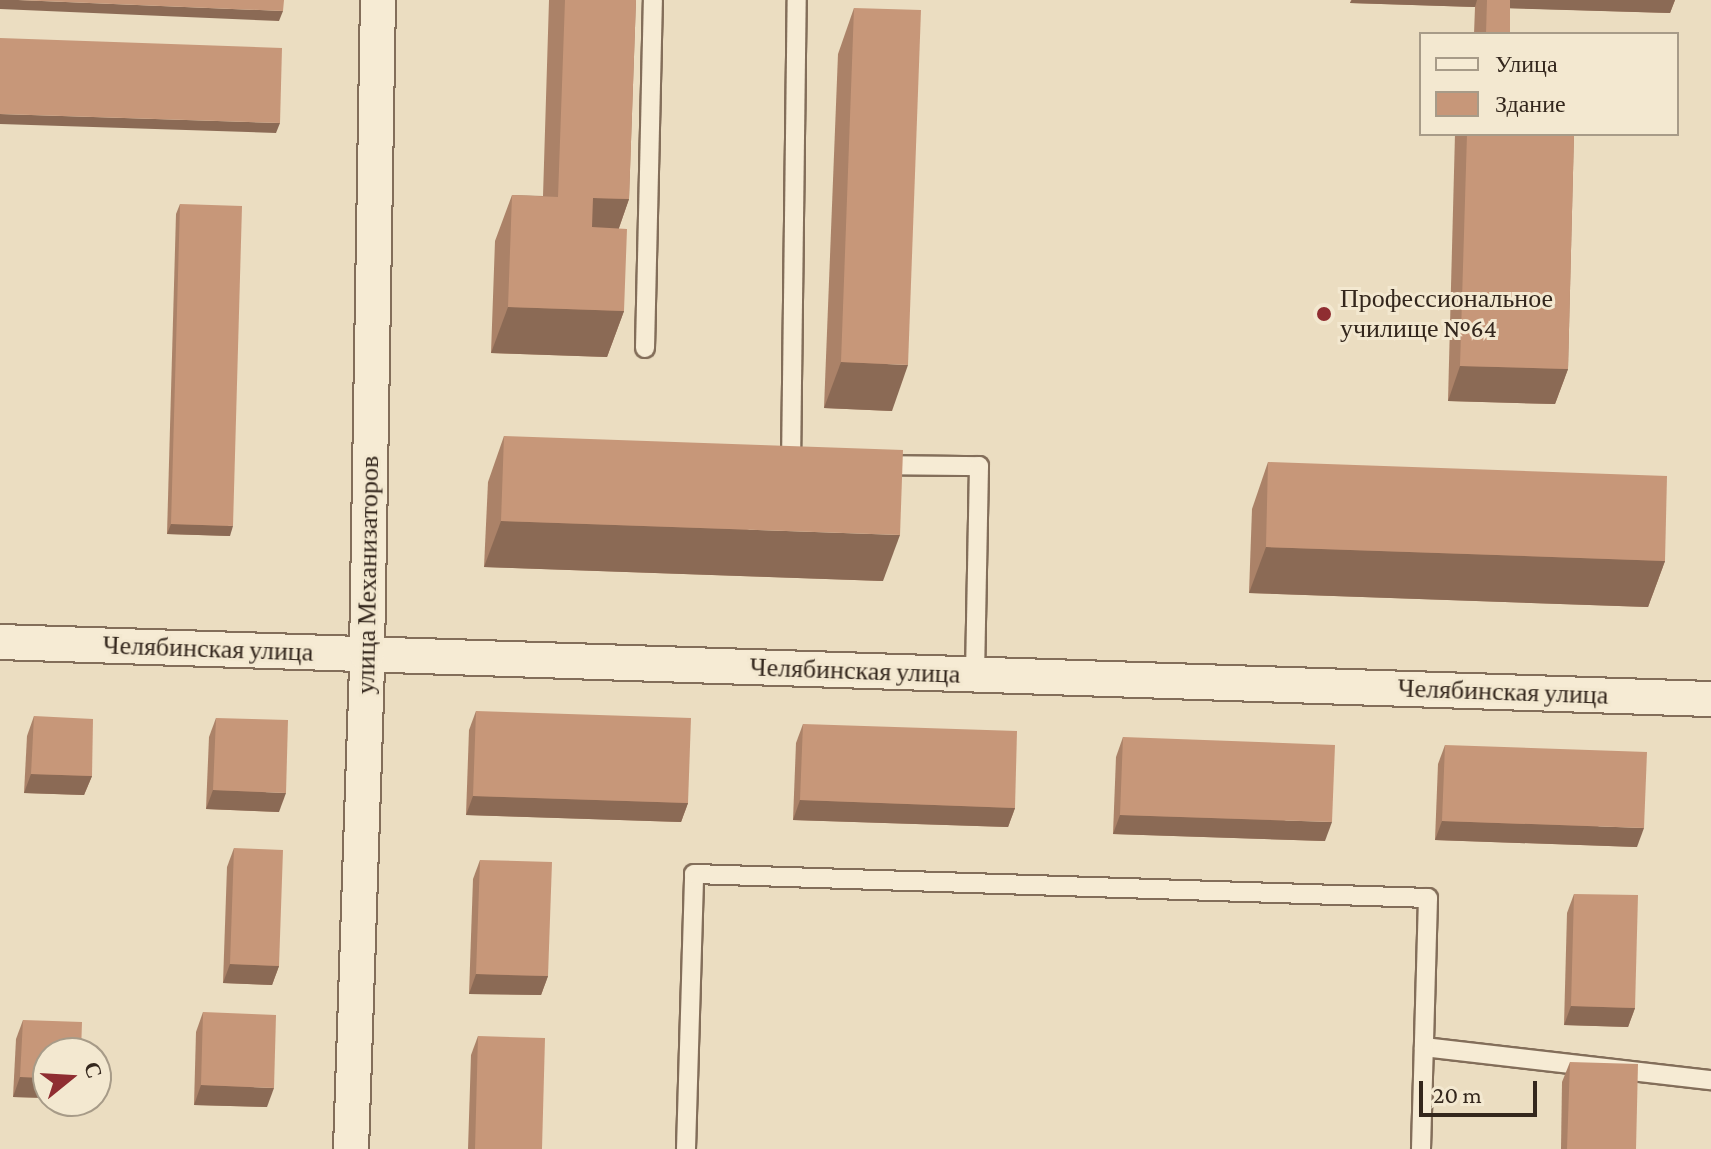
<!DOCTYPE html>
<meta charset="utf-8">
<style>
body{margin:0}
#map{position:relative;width:1711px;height:1149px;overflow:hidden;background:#ebddc1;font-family:"Crimson Pro",serif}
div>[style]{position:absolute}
.roads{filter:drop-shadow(2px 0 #836e5a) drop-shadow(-2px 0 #836e5a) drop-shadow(0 2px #836e5a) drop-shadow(0 -2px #836e5a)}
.lane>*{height:18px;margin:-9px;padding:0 9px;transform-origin:9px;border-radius:9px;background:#f6ebd4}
.street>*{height:34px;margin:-17px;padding:0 17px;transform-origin:17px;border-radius:17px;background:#f6ebd4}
.wall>*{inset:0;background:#ab8268}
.shaded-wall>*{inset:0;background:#8b6a55}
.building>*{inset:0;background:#c79779}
.dots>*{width:22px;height:22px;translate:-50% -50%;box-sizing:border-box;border:4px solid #f3e8d0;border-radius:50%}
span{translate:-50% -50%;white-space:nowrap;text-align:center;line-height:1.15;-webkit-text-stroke:6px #f3e8d0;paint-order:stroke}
.poi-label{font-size:26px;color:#34271d}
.left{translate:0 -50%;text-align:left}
.street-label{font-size:26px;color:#34271d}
.legend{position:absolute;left:1419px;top:32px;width:260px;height:104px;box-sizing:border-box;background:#f3e8d0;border:2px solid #a79b88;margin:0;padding:10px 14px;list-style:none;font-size:24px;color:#34271d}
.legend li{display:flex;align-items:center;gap:16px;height:40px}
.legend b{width:40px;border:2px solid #a79b88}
.north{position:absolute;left:32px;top:1037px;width:80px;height:80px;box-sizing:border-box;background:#f3e8d0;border:2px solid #a79b88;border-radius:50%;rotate:72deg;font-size:22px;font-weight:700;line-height:32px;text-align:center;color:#34271d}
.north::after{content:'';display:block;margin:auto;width:28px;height:36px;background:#8f2d31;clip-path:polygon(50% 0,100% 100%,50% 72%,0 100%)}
.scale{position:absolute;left:1419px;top:1081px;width:118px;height:36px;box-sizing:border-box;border:4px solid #34271d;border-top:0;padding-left:10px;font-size:24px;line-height:28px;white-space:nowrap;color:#34271d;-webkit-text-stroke:6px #f3e8d0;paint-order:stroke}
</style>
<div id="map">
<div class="roads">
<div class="lane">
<i style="left:645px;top:348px;width:348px;rotate:-88.7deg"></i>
<i style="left:791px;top:465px;width:465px;rotate:-89.3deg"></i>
<i style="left:878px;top:465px;width:101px;rotate:0.6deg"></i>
<i style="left:979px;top:466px;width:209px;rotate:91.1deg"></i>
<i style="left:1424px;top:1047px;width:289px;rotate:6.6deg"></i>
<i style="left:686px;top:1149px;width:275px;rotate:-88.3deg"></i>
<i style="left:694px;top:874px;width:734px;rotate:1.87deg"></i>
<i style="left:1428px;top:898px;width:251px;rotate:91.6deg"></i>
</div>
<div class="street">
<i style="left:0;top:642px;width:1712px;rotate:1.91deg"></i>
<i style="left:351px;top:1149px;width:495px;rotate:-88.1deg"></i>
<i style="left:367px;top:654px;width:654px;rotate:-89.04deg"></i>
</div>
</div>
<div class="wall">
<i style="clip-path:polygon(549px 0,636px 0,629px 199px,619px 228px,624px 311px,607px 357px,491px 353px,495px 241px,512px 195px,543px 196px)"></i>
<i style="clip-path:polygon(1351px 0,1675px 0,1670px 13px,1510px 8px,1510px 34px,1474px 34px,1475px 7px,1350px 3px)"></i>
<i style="clip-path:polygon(854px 8px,892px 411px,824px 408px,838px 54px)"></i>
<i style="clip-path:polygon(1455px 134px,1574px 134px,1568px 369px,1555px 404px,1448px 401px)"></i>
<i style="clip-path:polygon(180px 204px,230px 536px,167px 534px,176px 214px)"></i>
<i style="clip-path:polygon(504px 436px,883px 581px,484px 567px,488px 482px)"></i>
<i style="clip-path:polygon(1268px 462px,1665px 561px,1648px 607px,1249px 593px,1252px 509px)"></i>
<i style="clip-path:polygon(476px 711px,688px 803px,681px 822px,466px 815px,469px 730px)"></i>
<i style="clip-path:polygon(34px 716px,92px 776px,84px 795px,24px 793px,27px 736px)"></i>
<i style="clip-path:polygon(216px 718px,279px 812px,206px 809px,209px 737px)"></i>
<i style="clip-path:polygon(803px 724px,1015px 808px,1008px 827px,793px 820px,796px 743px)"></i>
<i style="clip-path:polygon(1123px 737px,1325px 841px,1113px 834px,1116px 757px)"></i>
<i style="clip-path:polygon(1445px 745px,1637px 847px,1435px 840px,1438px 764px)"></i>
<i style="clip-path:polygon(234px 848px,279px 966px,272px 985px,223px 983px,227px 867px)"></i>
<i style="clip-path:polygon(480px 860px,548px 976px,541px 995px,469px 994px,473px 879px)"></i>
<i style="clip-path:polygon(1574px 894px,1635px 1008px,1628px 1027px,1564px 1025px,1567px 913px)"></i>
<i style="clip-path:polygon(203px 1012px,267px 1107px,194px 1105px,196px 1032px)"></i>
<i style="clip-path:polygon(23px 1020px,48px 1053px,48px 1098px,13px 1097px,16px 1039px)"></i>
<i style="clip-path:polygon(478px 1036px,542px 1149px,468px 1149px,471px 1055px)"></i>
<i style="clip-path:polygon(1570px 1062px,1636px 1149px,1561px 1149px,1562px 1082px)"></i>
</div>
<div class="shaded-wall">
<i style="clip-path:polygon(0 0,18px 0,283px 11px,279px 21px,0 9px)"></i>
<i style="clip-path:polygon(1352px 0,1477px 0,1475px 7px,1350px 3px)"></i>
<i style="clip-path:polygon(1501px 0,1675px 0,1670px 13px,1498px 8px)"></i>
<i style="clip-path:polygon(0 114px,280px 123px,276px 133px,0 124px)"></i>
<i style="clip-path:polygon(593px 198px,629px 199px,613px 245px,576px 244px)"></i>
<i style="clip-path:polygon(508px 307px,624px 311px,607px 357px,491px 353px)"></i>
<i style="clip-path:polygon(841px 362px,908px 365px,892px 411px,824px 408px)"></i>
<i style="clip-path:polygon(1460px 366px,1568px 369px,1555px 404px,1448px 401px)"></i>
<i style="clip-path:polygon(501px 521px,900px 535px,883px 581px,484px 567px)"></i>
<i style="clip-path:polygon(171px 524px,233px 526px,230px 536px,167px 534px)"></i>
<i style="clip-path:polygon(1266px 547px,1665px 561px,1648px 607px,1249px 593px)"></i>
<i style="clip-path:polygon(31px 774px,92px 776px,84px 795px,24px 793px)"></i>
<i style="clip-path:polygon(213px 790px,286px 793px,279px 812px,206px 809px)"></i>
<i style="clip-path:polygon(473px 796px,688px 803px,681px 822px,466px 815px)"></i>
<i style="clip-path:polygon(800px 800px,1015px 808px,1008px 827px,793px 820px)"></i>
<i style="clip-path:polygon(1120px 815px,1332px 822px,1325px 841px,1113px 834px)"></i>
<i style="clip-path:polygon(1442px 821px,1644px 828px,1637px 847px,1435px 840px)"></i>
<i style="clip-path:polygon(230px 964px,279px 966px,272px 985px,223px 983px)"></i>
<i style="clip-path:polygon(476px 974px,548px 976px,541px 995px,469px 994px)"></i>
<i style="clip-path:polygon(1571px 1006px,1635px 1008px,1628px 1027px,1564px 1025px)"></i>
<i style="clip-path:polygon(20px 1077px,48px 1078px,48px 1098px,13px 1097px)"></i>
<i style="clip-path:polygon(201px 1085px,274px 1088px,267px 1107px,194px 1105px)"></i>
</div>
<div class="building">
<i style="clip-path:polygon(18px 0,284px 0,283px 11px)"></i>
<i style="clip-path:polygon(565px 0,636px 0,629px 199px,593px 198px,592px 227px,627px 229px,624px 311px,508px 307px,512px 195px,558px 197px)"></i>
<i style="clip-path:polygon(1487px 0,1510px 0,1510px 34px,1486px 34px)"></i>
<i style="clip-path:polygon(854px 8px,921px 10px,908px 365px,841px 362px)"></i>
<i style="clip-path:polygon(0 38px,282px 48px,280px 123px,0 114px)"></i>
<i style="clip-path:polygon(1467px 134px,1574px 134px,1568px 369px,1460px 366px)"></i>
<i style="clip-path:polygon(180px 204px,242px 206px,233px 526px,171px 524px)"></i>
<i style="clip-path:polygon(504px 436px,903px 450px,900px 535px,501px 521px)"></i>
<i style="clip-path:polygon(1268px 462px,1667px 476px,1665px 561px,1266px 547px)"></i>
<i style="clip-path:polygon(476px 711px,691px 718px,688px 803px,473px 796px)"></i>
<i style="clip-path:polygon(34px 716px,93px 719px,92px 776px,31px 774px)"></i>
<i style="clip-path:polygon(216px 718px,288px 720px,286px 793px,213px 790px)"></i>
<i style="clip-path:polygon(803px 724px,1017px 731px,1015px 808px,800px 800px)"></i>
<i style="clip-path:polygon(1123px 737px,1335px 745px,1332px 822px,1120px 815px)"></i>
<i style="clip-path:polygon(1445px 745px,1647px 752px,1644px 828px,1442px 821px)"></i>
<i style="clip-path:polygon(234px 848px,283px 850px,279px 966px,230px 964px)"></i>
<i style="clip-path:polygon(480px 860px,552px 862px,548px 976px,476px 974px)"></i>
<i style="clip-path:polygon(1574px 894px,1638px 895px,1635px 1008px,1571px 1006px)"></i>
<i style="clip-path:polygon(203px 1012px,276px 1015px,274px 1088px,201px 1085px)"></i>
<i style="clip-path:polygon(23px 1020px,82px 1022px,81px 1053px,48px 1053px,48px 1078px,20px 1077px)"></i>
<i style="clip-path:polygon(478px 1036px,545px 1038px,542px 1149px,475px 1149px)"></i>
<i style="clip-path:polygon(1570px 1062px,1638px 1064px,1636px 1149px,1567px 1149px)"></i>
</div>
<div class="dots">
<i style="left:1324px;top:314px;background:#8f2d31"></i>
</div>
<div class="poi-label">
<span class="left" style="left:1340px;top:314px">Профессиональное<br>училище №64</span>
</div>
<div class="street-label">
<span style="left:368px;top:575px;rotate:-89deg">улица Механизаторов</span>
<span style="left:208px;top:649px;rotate:2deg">Челябинская улица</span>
<span style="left:855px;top:671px;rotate:2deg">Челябинская улица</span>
<span style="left:1503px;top:692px;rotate:2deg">Челябинская улица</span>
</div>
<ul class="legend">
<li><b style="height:10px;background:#f6ebd4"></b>Улица</li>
<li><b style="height:22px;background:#c79779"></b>Здание</li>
</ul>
<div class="north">С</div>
<div class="scale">20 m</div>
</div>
